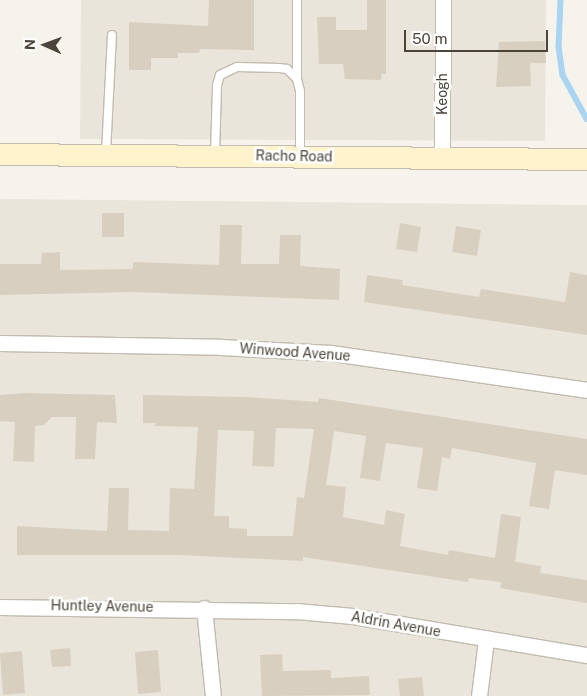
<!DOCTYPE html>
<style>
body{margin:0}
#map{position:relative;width:587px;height:696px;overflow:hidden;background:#f6f3ec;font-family:"Public Sans",sans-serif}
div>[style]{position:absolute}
.residential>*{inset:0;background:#eae5da}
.stream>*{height:5.5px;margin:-2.75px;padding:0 2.75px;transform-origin:2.75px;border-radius:2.75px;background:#a9d4f2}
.building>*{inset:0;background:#d8cfc1}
.roads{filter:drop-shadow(1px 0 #c2bbae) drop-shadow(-1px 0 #c2bbae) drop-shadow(0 1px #c2bbae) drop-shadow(0 -1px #c2bbae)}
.lane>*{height:8px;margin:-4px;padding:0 4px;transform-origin:4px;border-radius:4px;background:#fff}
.street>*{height:15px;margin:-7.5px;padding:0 7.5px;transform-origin:7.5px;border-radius:7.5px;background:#fff}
.secondary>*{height:21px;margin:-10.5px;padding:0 10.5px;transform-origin:10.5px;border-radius:10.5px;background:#fff3cd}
span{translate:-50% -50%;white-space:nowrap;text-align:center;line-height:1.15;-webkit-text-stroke:5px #fff;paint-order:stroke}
.street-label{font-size:14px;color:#4b4439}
.north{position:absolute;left:20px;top:20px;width:50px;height:50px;-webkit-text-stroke:4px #fff;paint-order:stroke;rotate:272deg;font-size:14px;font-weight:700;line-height:20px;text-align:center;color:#4b4439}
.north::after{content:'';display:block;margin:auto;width:18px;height:22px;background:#4b4439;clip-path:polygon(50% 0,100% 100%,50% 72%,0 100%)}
.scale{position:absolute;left:404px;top:30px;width:144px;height:22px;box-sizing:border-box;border:2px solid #4b4439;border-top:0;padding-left:6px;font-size:15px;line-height:18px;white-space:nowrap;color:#4b4439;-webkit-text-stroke:4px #fff;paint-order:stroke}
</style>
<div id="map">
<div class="residential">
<i style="clip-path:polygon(81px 0,546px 0,545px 141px,80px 139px)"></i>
<i style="clip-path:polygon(0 199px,587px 205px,587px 696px,0 696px)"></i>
</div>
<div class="stream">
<i style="left:561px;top:0;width:47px;rotate:92.4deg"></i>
<i style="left:559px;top:47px;width:28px;rotate:82deg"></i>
<i style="left:563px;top:75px;width:50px;rotate:61.4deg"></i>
</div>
<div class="building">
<i style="clip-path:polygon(209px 0,254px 0,254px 50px,200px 49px,199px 53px,178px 53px,178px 58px,151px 58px,151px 70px,129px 70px,129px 22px,208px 26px)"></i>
<i style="clip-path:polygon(367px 0,386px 0,386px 74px,382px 74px,381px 80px,345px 79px,343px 64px,319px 64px,317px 17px,336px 17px,336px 30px,367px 30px)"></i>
<i style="clip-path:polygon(545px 41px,546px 63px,530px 63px,531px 86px,496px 87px,499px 42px)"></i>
<i style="clip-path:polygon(102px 213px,124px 213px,124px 237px,102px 237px)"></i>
<i style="clip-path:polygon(400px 223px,421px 227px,417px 252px,396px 249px)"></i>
<i style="clip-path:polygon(220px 225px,242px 225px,241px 264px,279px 264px,280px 235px,301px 235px,300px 266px,340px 269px,339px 300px,133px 292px,0 295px,0 264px,41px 264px,42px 253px,60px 252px,60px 270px,133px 269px,133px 262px,219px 265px)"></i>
<i style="clip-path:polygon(456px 226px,481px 230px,477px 256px,452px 252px)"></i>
<i style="clip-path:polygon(570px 272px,587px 275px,587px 335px,364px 302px,367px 275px,403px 280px,402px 285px,479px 297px,481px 289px,565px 302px)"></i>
<i style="clip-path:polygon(25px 393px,115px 395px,117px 423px,97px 422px,95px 459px,75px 459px,76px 417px,52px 417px,44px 425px,35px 426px,34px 462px,13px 461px,15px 422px,0 421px,0 395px)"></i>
<i style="clip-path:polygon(evenodd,143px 395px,247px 397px,318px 402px,319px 398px,587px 439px,587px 475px,555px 470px,549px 509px,529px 506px,536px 463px,452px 448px,450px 459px,442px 457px,437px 491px,417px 488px,423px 448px,386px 443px,380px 481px,360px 478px,366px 436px,334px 431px,326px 485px,346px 487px,343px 517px,384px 525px,386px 510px,405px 514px,400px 546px,448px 555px,449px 550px,495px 558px,501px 514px,521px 517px,515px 562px,541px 566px,540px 573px,587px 580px,587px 603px,500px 588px,501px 582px,469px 578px,468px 582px,303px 557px,303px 561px,180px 555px,17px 555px,17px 526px,107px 531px,109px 488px,129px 488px,128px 530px,169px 531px,170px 488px,194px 489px,198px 427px,155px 426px,156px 423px,143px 423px,143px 395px,276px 428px,314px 429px,304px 498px,297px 497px,293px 536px,247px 536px,247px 529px,229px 528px,229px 516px,214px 516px,218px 430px,254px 431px,252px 466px,274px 467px,276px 428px)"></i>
<i style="clip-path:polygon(70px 648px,71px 666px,52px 667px,50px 650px)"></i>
<i style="clip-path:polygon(158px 650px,161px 692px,138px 694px,135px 652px)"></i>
<i style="clip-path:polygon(22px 651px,25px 693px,3px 695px,0 653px)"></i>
<i style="clip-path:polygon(282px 654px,283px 671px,331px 670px,331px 678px,369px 676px,370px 695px,262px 696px,260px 655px)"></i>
<i style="clip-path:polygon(422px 677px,424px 696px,400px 696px,398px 679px)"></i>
</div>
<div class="roads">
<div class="lane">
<i style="left:297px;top:79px;width:79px;rotate:-90deg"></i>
<i style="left:106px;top:153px;width:118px;rotate:-87.1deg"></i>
<i style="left:215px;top:154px;width:69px;rotate:-88.3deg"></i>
<i style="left:217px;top:85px;width:10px;rotate:-73deg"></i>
<i style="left:220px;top:75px;width:19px;rotate:-25deg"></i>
<i style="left:237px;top:67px;width:42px;rotate:1.4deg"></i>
<i style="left:279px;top:68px;width:8px;rotate:7deg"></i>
<i style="left:287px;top:69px;width:14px;rotate:45deg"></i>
<i style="left:297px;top:79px;width:12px;rotate:76deg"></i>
<i style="left:300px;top:91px;width:64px;rotate:90deg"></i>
</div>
<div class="street">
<i style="left:442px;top:158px;width:158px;rotate:-89.6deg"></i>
<i style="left:0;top:343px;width:221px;rotate:1deg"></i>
<i style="left:221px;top:347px;width:110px;rotate:3.1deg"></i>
<i style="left:331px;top:353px;width:259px;rotate:8.2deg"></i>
<i style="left:0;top:607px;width:296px;rotate:0.8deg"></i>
<i style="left:296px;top:611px;width:57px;rotate:5deg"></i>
<i style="left:353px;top:616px;width:237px;rotate:9.5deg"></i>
<i style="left:204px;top:608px;width:88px;rotate:84.2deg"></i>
<i style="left:479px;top:696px;width:56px;rotate:-82.9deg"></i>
</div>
<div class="secondary">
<i style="left:0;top:154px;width:587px;rotate:0.49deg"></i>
</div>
</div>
<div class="street-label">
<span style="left:442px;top:94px;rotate:-90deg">Keogh</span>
<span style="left:294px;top:156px;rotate:1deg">Racho Road</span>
<span style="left:295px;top:352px;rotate:4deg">Winwood Avenue</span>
<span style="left:102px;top:606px;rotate:1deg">Huntley Avenue</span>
<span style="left:396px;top:624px;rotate:10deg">Aldrin Avenue</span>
</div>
<div class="north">N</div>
<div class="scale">50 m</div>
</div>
